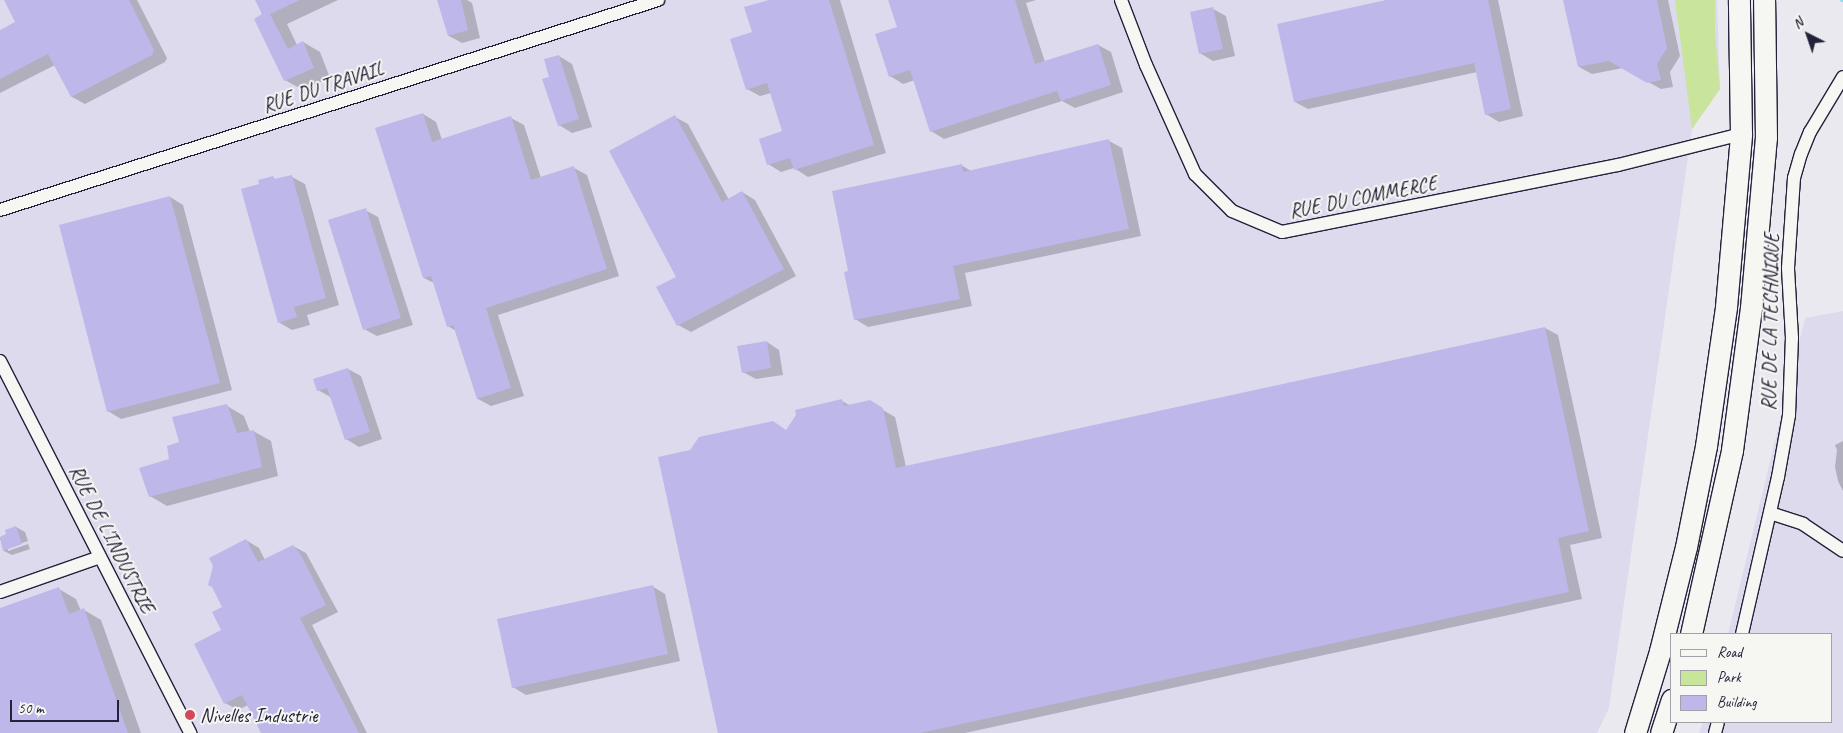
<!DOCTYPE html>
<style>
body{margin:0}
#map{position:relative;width:1843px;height:733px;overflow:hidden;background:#ebe9f0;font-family:Caveat,sans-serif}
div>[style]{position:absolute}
.built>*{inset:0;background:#dedaee}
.green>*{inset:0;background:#c9e59c}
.shadow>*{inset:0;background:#0003}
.stream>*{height:4.5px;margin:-2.25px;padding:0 2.25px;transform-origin:2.25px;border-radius:2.25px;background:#92d6f4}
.building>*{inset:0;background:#beb7e9}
.roads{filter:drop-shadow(1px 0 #22223b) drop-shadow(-1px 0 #22223b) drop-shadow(0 1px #22223b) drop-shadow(0 -1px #22223b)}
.minor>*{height:12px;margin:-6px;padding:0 6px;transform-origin:6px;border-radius:6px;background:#f6f6f2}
.trunk>*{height:21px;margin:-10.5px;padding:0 10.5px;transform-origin:10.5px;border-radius:10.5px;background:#f6f6f2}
.dots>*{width:14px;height:14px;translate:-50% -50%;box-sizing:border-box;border:2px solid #f6f6f2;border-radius:50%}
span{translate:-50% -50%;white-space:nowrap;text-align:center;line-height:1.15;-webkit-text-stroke:4px #f6f6f2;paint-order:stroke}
.street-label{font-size:20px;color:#22223b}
.poi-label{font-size:20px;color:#22223b}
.left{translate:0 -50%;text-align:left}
.legend{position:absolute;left:1670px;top:633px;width:162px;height:90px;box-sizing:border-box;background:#f6f6f2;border:1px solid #a1a1a9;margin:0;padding:6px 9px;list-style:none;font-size:15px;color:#22223b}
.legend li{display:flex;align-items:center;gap:10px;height:25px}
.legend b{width:25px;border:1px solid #a1a1a9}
.north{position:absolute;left:1783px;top:10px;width:50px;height:50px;-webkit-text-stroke:4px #f6f6f2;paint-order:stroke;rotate:319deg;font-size:14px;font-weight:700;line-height:20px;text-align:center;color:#22223b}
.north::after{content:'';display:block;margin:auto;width:18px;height:22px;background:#22223b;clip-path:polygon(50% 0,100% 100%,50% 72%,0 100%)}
.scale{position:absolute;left:10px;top:700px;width:109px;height:22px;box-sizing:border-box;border:2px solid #22223b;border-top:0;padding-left:6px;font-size:15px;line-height:18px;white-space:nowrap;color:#22223b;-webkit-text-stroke:4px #f6f6f2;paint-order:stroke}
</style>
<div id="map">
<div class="built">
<i style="clip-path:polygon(0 0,1717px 0,1720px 89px,1692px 129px,1609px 708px,1597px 733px,0 733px)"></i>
<i style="clip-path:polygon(1843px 311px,1843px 733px,1699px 733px,1703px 722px,1832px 722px,1832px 634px,1728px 634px,1805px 318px)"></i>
</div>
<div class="green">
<i style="clip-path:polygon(1675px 0,1715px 0,1715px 33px,1720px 89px,1692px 129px)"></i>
</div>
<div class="shadow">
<i style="clip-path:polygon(5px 0,137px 0,167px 58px,165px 62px,85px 104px,72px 97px,55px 65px,0 93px,0 31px,17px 23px)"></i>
<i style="clip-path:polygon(257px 0,338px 0,287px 24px,297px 45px,303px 42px,320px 52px,330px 78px,303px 90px,285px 80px)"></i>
<i style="clip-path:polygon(445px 0,467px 0,472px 3px,480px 38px,462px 43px,449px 36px)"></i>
<i style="clip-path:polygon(773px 0,840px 0,886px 153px,808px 177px,794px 168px,781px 172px,768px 164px,784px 132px,771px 93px,760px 96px,747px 89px,753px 33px)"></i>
<i style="clip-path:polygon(889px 0,1036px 0,1026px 3px,1045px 62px,1098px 45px,1111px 52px,1123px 92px,1075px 108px,1062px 101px,944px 139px,931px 131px,915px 80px,903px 84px,890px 76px,898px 28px)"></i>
<i style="clip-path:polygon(1392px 0,1498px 0,1523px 116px,1499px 122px,1486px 114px,1477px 72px,1308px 109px,1295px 102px)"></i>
<i style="clip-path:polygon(1565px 0,1668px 0,1680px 56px,1670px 72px,1673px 87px,1661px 89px,1623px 68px,1592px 74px,1579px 67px)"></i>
<i style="clip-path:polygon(1213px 9px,1226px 16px,1235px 56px,1213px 61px,1200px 53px)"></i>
<i style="clip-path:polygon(559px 56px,572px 64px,592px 127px,572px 133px,559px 125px,551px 77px)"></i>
<i style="clip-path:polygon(423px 114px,436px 122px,442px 140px,511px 118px,524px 125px,541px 178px,574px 168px,587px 175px,619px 276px,498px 315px,524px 396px,491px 406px,478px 399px,456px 331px,448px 326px,434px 283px,424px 278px)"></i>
<i style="clip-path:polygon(675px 117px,688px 124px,729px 200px,742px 192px,755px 200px,796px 276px,691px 332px,678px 325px)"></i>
<i style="clip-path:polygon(1109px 141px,1122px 148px,1141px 236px,965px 273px,972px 306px,868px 327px,855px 319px,850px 272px,961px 165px,971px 171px)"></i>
<i style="clip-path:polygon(272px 177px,277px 180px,292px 177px,305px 184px,339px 305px,307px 315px,310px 325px,292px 330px,280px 323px,242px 190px,260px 185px)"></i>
<i style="clip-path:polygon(170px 197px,183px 205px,232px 390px,121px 419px,108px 411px,60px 226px)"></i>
<i style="clip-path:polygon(365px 210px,378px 217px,413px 325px,377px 336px,364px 329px)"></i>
<i style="clip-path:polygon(1545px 328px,1558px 335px,1602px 538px,1570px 545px,1582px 599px,965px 733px,719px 733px,787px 431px,842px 401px,851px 406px,869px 402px,895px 417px,906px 467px)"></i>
<i style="clip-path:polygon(767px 342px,779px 350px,783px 375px,756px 379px,743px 372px)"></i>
<i style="clip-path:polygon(348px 369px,361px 376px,382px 439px,359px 447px,346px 439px,332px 398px,318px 390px)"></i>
<i style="clip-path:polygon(227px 406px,244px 416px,250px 432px,253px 431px,271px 441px,278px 476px,167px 506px,150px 496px,180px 443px)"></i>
<i style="clip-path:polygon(1843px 441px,1843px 491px,1838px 481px,1835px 467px,1837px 450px,1835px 445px)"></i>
<i style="clip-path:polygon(16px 527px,25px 532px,28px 541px,8px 548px,8px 551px,28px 544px,30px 549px,12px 555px,4px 551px,0 538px,8px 535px)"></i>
<i style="clip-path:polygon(246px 540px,259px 548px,265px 560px,293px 546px,306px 553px,338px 612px,312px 625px,367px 733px,262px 733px,248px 705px,238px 710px,225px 703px,223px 608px)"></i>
<i style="clip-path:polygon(652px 586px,665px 594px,680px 661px,526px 695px,513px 687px)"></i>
<i style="clip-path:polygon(59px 589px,76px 599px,81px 611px,84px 610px,101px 620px,141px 733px,0 733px,0 610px)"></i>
</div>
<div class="stream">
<i style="left:1842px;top:0;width:1px"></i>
</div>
<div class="building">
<i style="clip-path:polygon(4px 0,129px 0,154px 50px,152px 55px,71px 97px,48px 54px,0 79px,0 30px,15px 22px)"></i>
<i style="clip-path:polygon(255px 0,300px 0,270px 14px,288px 49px,303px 41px,314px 68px,284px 81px,254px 19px,262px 14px)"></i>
<i style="clip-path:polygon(437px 0,461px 0,468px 30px,448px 36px)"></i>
<i style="clip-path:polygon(769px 0,829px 0,874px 145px,794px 170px,790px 158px,767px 165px,759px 139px,782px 131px,767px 83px,746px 90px,730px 39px,752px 32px,744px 7px)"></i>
<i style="clip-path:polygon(888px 0,1015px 0,1035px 64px,1098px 44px,1111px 85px,1061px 101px,1057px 91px,930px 132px,910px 70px,889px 77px,875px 34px,897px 27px)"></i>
<i style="clip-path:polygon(1386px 0,1488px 0,1511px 109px,1485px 115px,1474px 63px,1294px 102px,1277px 24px)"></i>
<i style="clip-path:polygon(1563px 0,1657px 0,1667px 48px,1657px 64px,1661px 80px,1647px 83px,1609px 61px,1578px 67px)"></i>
<i style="clip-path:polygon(1213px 7px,1223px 49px,1199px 54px,1190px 12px)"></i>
<i style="clip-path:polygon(559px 55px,579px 119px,558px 126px,542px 79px,549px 77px,544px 59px)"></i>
<i style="clip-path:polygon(423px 113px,432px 142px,511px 116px,531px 180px,574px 166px,607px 269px,486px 308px,511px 388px,477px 399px,453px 325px,447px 327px,431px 276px,423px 278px,375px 128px)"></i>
<i style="clip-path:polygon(675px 115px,722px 202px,742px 191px,784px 269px,677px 326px,656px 287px,676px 277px,609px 151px)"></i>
<i style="clip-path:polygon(1109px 139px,1129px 229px,953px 266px,960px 299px,854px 320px,844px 272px,848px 271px,832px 191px,962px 164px,963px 172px)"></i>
<i style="clip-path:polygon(292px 175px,326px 298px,294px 307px,297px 317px,278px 323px,241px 189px,259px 184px,258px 180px,273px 176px,274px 179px)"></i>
<i style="clip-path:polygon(170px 196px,220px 383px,107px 412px,59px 225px)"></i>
<i style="clip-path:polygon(366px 208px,401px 318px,363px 330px,328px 220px)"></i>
<i style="clip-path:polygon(1545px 327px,1589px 531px,1558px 538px,1569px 592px,920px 733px,718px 733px,658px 457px,690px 450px,699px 437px,773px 421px,786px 430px,796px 415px,795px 410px,842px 399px,844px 406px,870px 400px,883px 408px,896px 468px)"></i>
<i style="clip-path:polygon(767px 341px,771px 368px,742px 373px,737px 346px)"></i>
<i style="clip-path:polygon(348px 368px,370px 432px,345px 440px,327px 388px,317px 391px,313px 379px)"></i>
<i style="clip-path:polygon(227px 404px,237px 433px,254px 430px,262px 467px,149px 497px,139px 468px,169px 459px,167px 446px,179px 442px,172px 417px)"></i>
<i style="clip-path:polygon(16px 526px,22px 544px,3px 551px,0 537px,6px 534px,5px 530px)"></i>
<i style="clip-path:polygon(246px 539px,258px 562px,293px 545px,301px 555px,326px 605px,300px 618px,359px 733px,261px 733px,242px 695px,224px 704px,194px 644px,221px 630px,212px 612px,222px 607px,212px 587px,208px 585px,213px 566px,209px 558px)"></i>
<i style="clip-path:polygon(653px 585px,668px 654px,512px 688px,497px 619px)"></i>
<i style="clip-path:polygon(59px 587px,69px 614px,84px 608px,128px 733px,0 733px,0 608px)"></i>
</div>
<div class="roads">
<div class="minor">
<i style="left:1121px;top:0;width:70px;rotate:69deg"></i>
<i style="left:1146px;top:65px;width:120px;rotate:65.8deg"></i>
<i style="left:1195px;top:174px;width:52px;rotate:45deg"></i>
<i style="left:1232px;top:211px;width:54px;rotate:22.8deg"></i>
<i style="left:1282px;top:232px;width:343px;rotate:-11.3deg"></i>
<i style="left:1618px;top:165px;width:127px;rotate:-14.1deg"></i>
<i style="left:0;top:210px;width:691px;rotate:-17.7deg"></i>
<i style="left:0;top:361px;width:418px;rotate:62.9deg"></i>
<i style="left:1770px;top:513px;width:35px;rotate:18deg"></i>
<i style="left:1803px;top:524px;width:48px;rotate:34deg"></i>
<i style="left:0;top:592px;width:106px;rotate:-19.3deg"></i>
<i style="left:1742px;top:634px;width:161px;rotate:-77.1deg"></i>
<i style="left:1778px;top:477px;width:63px;rotate:-79.9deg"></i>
<i style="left:1789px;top:415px;width:77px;rotate:-87.8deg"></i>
<i style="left:1792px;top:338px;width:70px;rotate:-93.3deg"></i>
<i style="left:1788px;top:268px;width:90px;rotate:-86.2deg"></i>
<i style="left:1794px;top:178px;width:25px;rotate:-74deg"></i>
<i style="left:1801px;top:154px;width:24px;rotate:-68deg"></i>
<i style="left:1810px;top:132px;width:64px;rotate:-59deg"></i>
<i style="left:1715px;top:733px;width:11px;rotate:-75deg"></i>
</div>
<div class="trunk">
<i style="left:1691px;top:634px;width:189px;rotate:-77.4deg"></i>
<i style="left:1732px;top:450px;width:143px;rotate:-82.4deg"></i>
<i style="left:1751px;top:308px;width:171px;rotate:-85deg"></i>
<i style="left:1766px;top:138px;width:138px;rotate:-90.8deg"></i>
<i style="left:1635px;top:733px;width:86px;rotate:-73deg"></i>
<i style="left:1660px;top:651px;width:107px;rotate:-76deg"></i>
<i style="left:1686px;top:547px;width:103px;rotate:-78.8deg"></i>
<i style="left:1706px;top:446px;width:140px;rotate:-81.8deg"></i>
<i style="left:1726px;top:307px;width:174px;rotate:-85deg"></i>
<i style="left:1741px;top:134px;width:134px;rotate:-90.9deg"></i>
<i style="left:1661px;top:733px;width:35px;rotate:-72deg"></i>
</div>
</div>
<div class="dots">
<i style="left:190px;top:715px;background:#d1495b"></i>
</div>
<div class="street-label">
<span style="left:323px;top:87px;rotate:-18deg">RUE DU TRAVAIL</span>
<span style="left:1363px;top:197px;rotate:-11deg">RUE DU COMMERCE</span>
<span style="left:1770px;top:322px;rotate:-89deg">RUE DE LA TECHNIQUE</span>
<span style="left:112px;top:539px;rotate:63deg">RUE DE L'INDUSTRIE</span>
</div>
<div class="poi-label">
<span class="left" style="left:200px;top:715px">Nivelles Industrie</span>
</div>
<ul class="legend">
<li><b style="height:6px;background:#f6f6f2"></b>Road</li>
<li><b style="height:14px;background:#c9e59c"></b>Park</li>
<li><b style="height:14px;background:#beb7e9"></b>Building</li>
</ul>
<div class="north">N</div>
<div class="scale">50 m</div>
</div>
